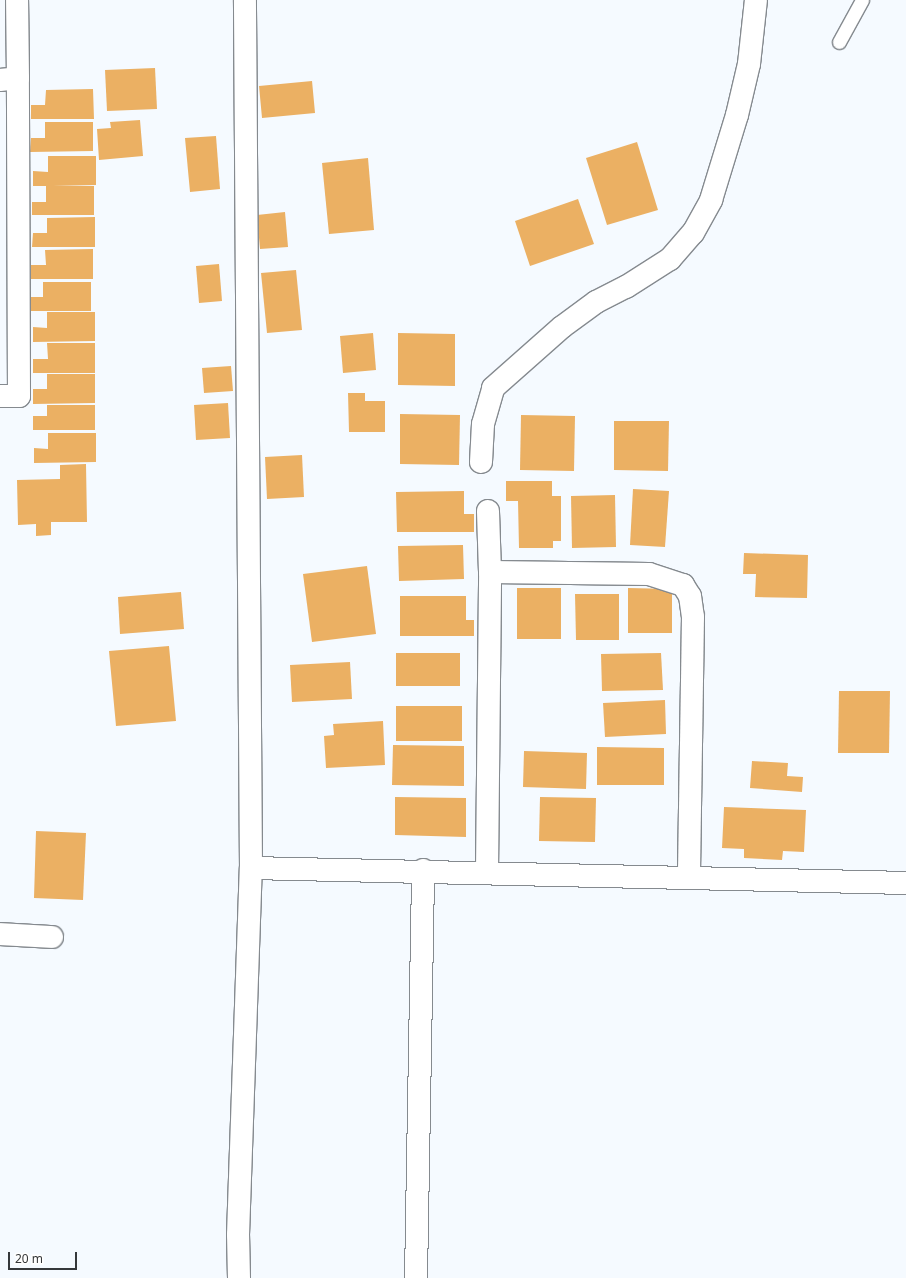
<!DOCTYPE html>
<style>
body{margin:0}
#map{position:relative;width:906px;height:1278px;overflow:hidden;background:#f5faff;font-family:"Noto Sans",sans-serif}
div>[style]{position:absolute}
.building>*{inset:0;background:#ebb063}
.roads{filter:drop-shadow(1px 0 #858a8f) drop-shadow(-1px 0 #858a8f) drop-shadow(0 1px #858a8f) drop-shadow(0 -1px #858a8f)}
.service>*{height:13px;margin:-6.5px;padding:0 6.5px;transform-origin:6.5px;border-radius:6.5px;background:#fff}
.minor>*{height:22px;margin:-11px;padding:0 11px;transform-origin:11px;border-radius:11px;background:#fff}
span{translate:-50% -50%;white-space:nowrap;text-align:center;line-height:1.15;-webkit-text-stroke:4px #fff;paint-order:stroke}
.scale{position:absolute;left:8px;top:1252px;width:69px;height:18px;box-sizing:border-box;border:2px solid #35383a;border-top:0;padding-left:5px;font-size:12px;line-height:14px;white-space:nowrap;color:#35383a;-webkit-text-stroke:3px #fff;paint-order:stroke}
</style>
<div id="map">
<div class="building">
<i style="clip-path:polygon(155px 68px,157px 109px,107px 111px,105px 70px)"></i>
<i style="clip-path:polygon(312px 81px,315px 113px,262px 118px,259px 86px)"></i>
<i style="clip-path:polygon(93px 89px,94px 119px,31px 119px,31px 105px,45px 105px,46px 90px)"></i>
<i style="clip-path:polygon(140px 120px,143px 156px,99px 160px,97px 129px,111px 128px,110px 122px)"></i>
<i style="clip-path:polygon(45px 122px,93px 122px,93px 151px,30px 152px,31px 138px,45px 138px)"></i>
<i style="clip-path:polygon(216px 136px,220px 189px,190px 192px,185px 138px)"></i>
<i style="clip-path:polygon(637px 142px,658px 210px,607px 225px,586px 158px)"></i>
<i style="clip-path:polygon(48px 156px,96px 156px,96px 185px,53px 186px,94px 186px,94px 215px,32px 215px,32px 202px,46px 202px,46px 186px,33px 186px,33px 171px,48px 172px)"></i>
<i style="clip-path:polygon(368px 158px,374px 230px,329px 234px,322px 163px)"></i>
<i style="clip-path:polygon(578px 199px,594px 244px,530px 266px,515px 221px)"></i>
<i style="clip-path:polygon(285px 212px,288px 247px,260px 249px,257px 215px)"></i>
<i style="clip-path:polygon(95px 217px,95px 247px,32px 247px,33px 233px,47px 233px,47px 218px)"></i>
<i style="clip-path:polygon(93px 249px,93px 279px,31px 279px,31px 265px,46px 265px,45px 250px)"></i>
<i style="clip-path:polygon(219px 264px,222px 301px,199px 303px,196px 266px)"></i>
<i style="clip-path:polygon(296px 270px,302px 330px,267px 333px,261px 273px)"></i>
<i style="clip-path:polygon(43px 282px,91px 282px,91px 311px,29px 311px,29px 297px,43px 297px)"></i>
<i style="clip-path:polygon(47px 312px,95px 312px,95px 341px,33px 342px,33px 327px,47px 328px)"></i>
<i style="clip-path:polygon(373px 333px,376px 370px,343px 373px,340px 336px)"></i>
<i style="clip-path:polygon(398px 333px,455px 334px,455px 386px,398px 385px)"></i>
<i style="clip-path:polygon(47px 343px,95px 343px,95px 373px,33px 373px,33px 359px,48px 359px)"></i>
<i style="clip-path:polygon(231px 366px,233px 391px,204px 393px,202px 368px)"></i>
<i style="clip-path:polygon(47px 374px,95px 374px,95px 403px,33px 404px,33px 389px,47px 389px)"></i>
<i style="clip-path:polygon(348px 393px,365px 393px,365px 401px,385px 401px,385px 432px,349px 432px)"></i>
<i style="clip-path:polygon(228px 403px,230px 438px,196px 440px,194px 405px)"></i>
<i style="clip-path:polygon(47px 405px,95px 405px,95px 430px,33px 430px,33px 416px,47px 416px)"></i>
<i style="clip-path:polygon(400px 414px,460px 415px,459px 465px,400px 464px)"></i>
<i style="clip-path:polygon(521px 415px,575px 416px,574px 471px,520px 470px)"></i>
<i style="clip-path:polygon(614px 421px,669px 421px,668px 471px,614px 470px)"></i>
<i style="clip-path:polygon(48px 433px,96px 433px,96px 462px,34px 463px,34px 448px,48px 449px)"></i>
<i style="clip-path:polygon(302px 455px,304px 497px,267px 499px,265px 457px)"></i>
<i style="clip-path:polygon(86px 464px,87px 522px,51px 522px,51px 535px,36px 536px,36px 524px,18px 525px,17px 480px,60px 479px,60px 465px)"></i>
<i style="clip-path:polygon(506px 481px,552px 481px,552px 496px,561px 496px,561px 541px,553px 541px,553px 548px,519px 548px,518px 501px,506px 501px)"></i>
<i style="clip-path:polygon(633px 489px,669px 491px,665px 547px,630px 545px)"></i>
<i style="clip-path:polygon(464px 491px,464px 514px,474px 514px,474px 532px,397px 532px,396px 492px)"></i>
<i style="clip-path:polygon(615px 495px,616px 547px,572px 548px,571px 496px)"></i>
<i style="clip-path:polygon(463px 545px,464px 579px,399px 581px,398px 546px)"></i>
<i style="clip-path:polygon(744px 553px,808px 555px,807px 598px,755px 597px,756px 574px,743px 574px)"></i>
<i style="clip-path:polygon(367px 566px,376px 634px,312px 642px,303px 574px)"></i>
<i style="clip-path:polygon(517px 588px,561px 588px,561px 639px,517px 639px)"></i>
<i style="clip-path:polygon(628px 588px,672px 589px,672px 633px,628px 633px)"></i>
<i style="clip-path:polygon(181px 592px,184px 629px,120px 634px,118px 597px)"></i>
<i style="clip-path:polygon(575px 594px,619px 594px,619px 640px,576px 640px)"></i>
<i style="clip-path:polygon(400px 596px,466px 596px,466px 620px,474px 620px,474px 636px,400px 636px)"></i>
<i style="clip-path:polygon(169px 646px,176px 721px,116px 726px,109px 651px)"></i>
<i style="clip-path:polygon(396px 653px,460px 653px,460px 686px,396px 686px)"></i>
<i style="clip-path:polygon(661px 653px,663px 690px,602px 691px,601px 654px)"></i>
<i style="clip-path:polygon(350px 662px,352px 699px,292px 702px,290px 665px)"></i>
<i style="clip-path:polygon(839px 691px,890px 691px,889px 753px,838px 753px)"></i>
<i style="clip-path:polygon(665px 700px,666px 734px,605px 737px,603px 703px)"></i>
<i style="clip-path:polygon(396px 706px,462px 706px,462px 741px,396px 741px)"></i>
<i style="clip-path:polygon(383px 721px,385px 765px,326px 768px,324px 736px,334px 735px,333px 724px)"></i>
<i style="clip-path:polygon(393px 745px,464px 746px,464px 786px,392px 785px)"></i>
<i style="clip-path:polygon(597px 747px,664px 748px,664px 785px,597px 785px)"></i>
<i style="clip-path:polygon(524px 751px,587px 753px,586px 789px,523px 787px)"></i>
<i style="clip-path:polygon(752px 761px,788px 763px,787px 776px,803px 777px,802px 792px,750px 788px)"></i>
<i style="clip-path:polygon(395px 797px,466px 798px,466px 837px,395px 835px)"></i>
<i style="clip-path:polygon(540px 797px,596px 798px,595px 842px,539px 841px)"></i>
<i style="clip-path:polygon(724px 807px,806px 810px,804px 852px,783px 851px,782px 860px,744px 858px,744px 849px,722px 848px)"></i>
<i style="clip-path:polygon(36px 831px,86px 833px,83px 900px,34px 898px)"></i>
</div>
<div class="roads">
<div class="service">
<i style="left:839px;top:42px;width:48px;rotate:-61.3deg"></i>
</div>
<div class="minor">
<i style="left:0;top:80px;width:18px;rotate:-6deg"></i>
<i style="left:18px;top:78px;width:78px;rotate:-90.7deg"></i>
<i style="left:0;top:396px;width:19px"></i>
<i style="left:19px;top:396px;width:318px;rotate:-90.2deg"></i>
<i style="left:481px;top:462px;width:38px;rotate:-87deg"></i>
<i style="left:483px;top:424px;width:37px;rotate:-74deg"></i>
<i style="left:493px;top:388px;width:92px;rotate:-41.5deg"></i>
<i style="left:562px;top:327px;width:42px;rotate:-36.3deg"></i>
<i style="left:596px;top:302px;width:34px;rotate:-27deg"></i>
<i style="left:626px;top:287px;width:52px;rotate:-32.5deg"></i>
<i style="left:670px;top:259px;width:35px;rotate:-49deg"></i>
<i style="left:693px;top:233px;width:38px;rotate:-61deg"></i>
<i style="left:711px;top:200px;width:89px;rotate:-73deg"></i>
<i style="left:737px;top:115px;width:52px;rotate:-76.8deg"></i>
<i style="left:749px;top:64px;width:64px;rotate:-83.8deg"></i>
<i style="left:490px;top:572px;width:159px;rotate:0.7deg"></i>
<i style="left:649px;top:574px;width:36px;rotate:18deg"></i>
<i style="left:683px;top:585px;width:13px;rotate:58deg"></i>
<i style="left:690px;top:596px;width:21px;rotate:82deg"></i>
<i style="left:693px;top:617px;width:260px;rotate:90.9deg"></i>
<i style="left:251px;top:868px;width:655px;rotate:1.31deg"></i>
<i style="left:487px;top:871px;width:299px;rotate:-89.4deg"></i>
<i style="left:490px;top:572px;width:61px;rotate:-91.9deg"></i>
<i style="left:0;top:934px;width:52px;rotate:3.3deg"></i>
<i style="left:239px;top:1278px;width:43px;rotate:-91.3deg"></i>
<i style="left:238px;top:1235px;width:367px;rotate:-88deg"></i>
<i style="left:251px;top:868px;width:868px;rotate:-90.4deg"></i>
<i style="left:416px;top:1278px;width:408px;rotate:-89deg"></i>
</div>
</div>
<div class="scale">20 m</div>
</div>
